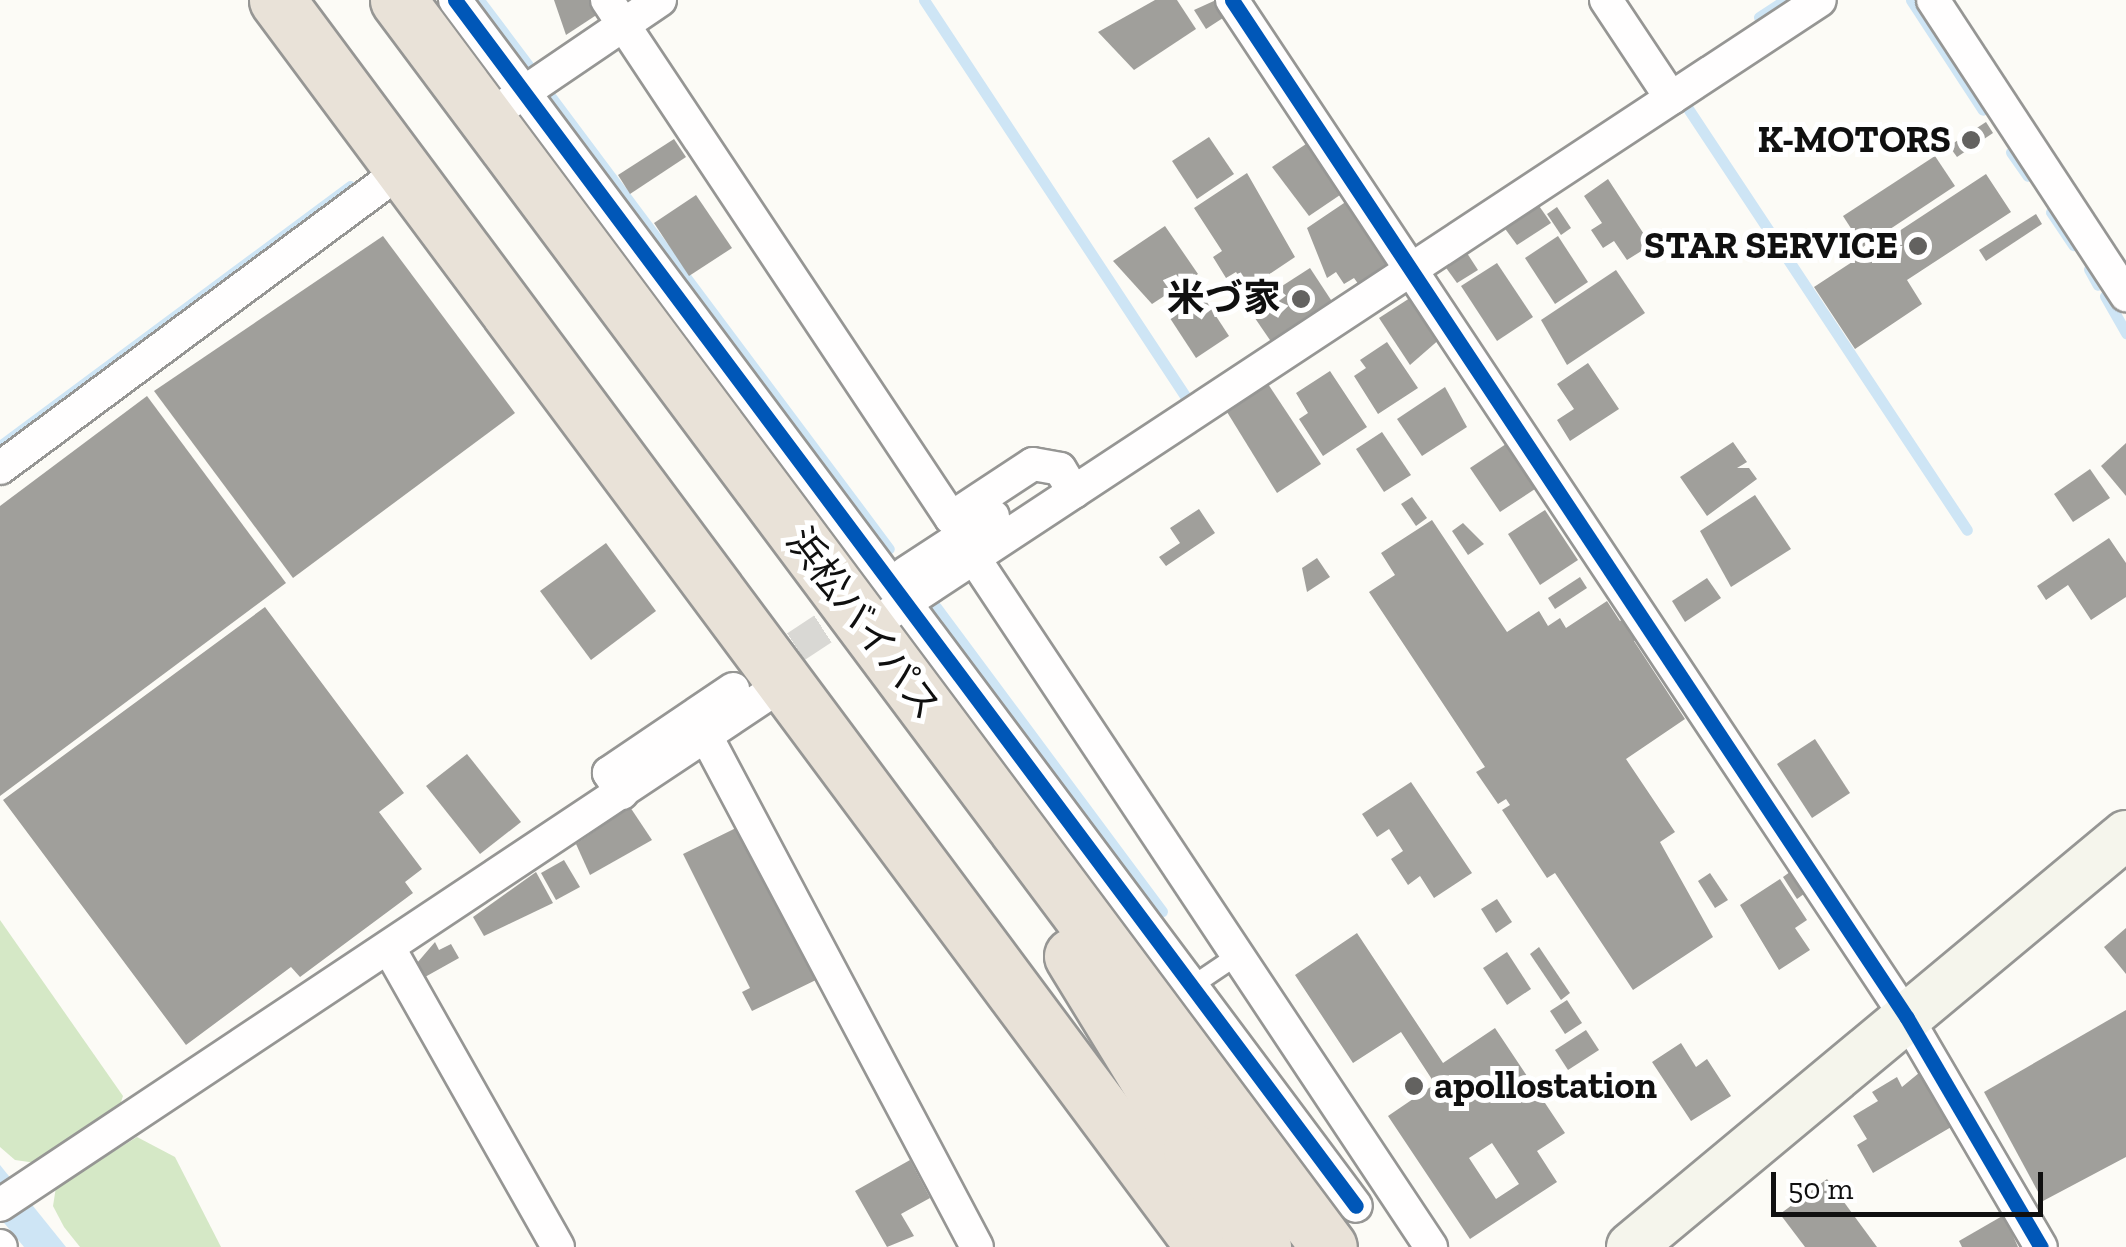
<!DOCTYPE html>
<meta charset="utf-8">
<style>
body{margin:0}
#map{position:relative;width:2126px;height:1247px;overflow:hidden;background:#fcfbf6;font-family:"Zilla Slab","Noto Sans JP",serif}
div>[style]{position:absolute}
.forest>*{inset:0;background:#d5e8c6}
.water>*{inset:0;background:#cee5f5}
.stream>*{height:11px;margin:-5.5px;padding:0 5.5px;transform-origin:5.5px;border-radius:5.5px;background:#cee5f5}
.building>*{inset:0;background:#a09f9b}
.street-tunnel>*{height:32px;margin-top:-16px;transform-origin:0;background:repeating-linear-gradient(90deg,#d9d8d4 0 32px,transparent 0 48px)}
.roads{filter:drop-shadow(2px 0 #969694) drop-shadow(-2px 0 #969694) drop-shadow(0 2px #969694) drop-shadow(0 -2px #969694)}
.lane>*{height:18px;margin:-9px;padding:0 9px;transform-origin:9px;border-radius:9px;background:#fffefe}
.street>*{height:32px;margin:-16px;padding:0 16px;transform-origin:16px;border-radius:16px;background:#fffefe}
.secondary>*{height:48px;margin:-24px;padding:0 24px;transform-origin:24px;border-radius:24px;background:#f5f5ec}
.highway>*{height:55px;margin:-27.5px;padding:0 27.5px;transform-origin:27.5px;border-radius:27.5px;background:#e9e2d8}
.cycleway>*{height:15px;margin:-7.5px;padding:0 7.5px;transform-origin:7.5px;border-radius:7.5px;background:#0057b8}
.dots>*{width:28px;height:28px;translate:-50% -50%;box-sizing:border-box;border:5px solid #fff;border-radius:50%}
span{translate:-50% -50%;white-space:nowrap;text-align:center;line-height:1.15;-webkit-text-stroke:10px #fff;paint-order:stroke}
.poi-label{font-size:38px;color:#101010;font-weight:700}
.right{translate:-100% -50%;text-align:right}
.left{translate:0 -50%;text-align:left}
.street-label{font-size:38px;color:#101010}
.scale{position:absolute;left:1771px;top:1172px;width:272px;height:45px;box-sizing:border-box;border:5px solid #101010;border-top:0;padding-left:12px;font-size:30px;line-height:35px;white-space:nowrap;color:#101010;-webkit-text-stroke:8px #fff;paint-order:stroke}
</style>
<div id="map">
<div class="forest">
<i style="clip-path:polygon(0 920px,123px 1096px,117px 1114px,36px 1163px,15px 1160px,0 1147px)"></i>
<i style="clip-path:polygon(137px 1137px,175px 1157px,221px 1247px,80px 1247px,64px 1227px,53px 1206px,56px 1187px)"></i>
</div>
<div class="water">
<i style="clip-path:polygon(0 1165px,66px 1247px,24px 1247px,0 1218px)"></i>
</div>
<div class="stream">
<i style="left:479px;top:0;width:81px;rotate:53deg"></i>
<i style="left:924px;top:0;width:479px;rotate:56.6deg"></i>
<i style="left:1911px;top:0;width:131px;rotate:56.8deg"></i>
<i style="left:1759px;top:17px;width:31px;rotate:-33deg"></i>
<i style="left:551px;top:97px;width:564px;rotate:53.21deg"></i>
<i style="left:1687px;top:107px;width:507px;rotate:56.5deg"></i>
<i style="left:2011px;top:152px;width:29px;rotate:55deg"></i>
<i style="left:2051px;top:212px;width:40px;rotate:56deg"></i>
<i style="left:2089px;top:269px;width:18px;rotate:61deg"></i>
<i style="left:2105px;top:296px;width:43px;rotate:60.4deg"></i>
<i style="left:0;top:446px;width:436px;rotate:-36.6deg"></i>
<i style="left:936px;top:607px;width:379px;rotate:53.4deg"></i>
</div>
<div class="building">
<i style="clip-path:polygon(554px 0,593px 0,601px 12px,566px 35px)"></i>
<i style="clip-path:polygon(1155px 0,1177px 0,1196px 29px,1134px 70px,1098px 32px)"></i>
<i style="clip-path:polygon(1216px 0,1226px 16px,1206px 29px,1194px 10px)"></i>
<i style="clip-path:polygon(1986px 122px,1993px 133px,1957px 157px,1949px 146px)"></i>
<i style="clip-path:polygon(1209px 137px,1234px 174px,1197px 199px,1172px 161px)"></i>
<i style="clip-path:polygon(674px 139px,686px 157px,630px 194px,618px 175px)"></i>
<i style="clip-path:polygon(1306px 144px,1340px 195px,1309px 216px,1272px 167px)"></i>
<i style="clip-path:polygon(1935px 156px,1955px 186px,1863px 247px,1843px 216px)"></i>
<i style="clip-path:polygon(1247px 173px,1295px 257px,1247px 289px,1236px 272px,1226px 278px,1213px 257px,1222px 251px,1194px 208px)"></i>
<i style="clip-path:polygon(1986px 174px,2011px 212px,1907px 280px,1922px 304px,1855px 349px,1814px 287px)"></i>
<i style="clip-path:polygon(1608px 179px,1651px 245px,1627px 260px,1614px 241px,1603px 248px,1591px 230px,1602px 223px,1584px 196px)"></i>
<i style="clip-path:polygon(696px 195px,732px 248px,689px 276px,654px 223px)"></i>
<i style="clip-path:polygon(1347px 201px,1390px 265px,1359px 285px,1354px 278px,1344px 284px,1336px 272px,1327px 278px,1307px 228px)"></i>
<i style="clip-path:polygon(1537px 203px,1551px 223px,1517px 245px,1503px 226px)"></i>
<i style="clip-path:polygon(1557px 207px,1571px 228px,1561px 235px,1547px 214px)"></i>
<i style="clip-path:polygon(2036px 214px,2042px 224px,1986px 261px,1979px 250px)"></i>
<i style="clip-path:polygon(1165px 226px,1198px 274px,1152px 304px,1113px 261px)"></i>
<i style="clip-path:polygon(383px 236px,515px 413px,293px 578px,154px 391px)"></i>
<i style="clip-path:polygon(1558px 236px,1588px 282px,1555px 304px,1525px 258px)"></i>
<i style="clip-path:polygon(1465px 250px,1478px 270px,1457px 283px,1444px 265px)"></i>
<i style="clip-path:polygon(1497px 263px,1533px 317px,1497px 341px,1461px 286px)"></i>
<i style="clip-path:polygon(1310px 268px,1333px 303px,1272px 343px,1248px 308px)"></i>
<i style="clip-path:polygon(1616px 270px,1645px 313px,1567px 365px,1541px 320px)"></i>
<i style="clip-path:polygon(1197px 287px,1229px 336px,1196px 358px,1164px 309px)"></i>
<i style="clip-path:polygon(1413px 296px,1441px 338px,1410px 365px,1379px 318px)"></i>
<i style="clip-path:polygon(1387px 342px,1418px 388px,1378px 414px,1354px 376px,1366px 368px,1360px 360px)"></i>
<i style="clip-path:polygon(1588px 363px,1619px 409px,1570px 441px,1557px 420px,1574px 409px,1557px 384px)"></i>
<i style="clip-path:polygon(1330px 371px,1367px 427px,1323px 456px,1299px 419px,1308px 413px,1296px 393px)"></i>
<i style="clip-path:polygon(1268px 384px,1321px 464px,1277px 493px,1227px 412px)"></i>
<i style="clip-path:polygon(1445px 387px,1467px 427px,1422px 456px,1397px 419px)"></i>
<i style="clip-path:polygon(147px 396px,286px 583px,0 796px,0 506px)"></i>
<i style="clip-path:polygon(1382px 432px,1411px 475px,1384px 492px,1356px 449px)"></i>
<i style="clip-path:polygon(1509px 442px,1535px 489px,1500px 512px,1470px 468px)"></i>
<i style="clip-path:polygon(1733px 442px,1747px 462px,1737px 468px,1749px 468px,1757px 479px,1707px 516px,1680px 477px)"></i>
<i style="clip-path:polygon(2126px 443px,2126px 496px,2101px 466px)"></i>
<i style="clip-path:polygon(2090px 469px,2110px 498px,2073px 522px,2054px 494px)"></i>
<i style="clip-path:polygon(1755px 495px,1791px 549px,1731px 587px,1700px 531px)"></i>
<i style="clip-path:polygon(1412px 497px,1427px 518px,1416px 526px,1401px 504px)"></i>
<i style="clip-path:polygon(1199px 509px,1215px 533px,1166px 566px,1159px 557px,1180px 543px,1170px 528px)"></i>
<i style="clip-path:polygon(1545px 510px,1578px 560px,1540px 585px,1508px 534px)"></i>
<i style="clip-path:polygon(1432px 520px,1507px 632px,1539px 611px,1548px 626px,1560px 618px,1566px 628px,1607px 601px,1620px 621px,1627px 616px,1641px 637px,1634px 641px,1685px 719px,1626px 759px,1675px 832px,1660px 842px,1713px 937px,1633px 990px,1555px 873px,1547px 878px,1502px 810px,1510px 805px,1506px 799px,1498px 804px,1476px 772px,1485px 767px,1369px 592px,1395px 575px,1381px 553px)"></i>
<i style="clip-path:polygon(1463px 523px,1484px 544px,1468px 555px,1452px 531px)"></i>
<i style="clip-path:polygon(2109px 538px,2126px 563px,2126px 597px,2091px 620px,2068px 585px,2046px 600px,2037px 586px)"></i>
<i style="clip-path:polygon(606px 543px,656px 611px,591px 660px,540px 591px)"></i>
<i style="clip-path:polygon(1317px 558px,1330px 577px,1307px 592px,1302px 568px)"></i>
<i style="clip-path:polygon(1580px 577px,1587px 588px,1555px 609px,1548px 598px)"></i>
<i style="clip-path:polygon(1707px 578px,1721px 598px,1685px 622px,1672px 601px)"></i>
<i style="clip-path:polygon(265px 607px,404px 793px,379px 812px,422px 869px,405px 882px,413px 893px,300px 977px,291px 967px,186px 1045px,3px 800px)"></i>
<i style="clip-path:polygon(1815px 739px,1850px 793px,1812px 818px,1777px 764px)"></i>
<i style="clip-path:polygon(467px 754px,521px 822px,480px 854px,426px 786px)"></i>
<i style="clip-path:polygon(1411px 782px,1472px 873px,1434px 898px,1420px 876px,1408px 885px,1391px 859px,1403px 851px,1389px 829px,1377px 837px,1362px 814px)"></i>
<i style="clip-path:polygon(630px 807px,652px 840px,590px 875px,576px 844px)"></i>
<i style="clip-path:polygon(738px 827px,820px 978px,752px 1011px,742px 992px,750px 988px,683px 854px)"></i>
<i style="clip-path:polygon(564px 860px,580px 887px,556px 900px,541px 873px)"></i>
<i style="clip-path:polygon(1794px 869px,1808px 891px,1797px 899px,1783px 877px)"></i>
<i style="clip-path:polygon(536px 872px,553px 903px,484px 936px,473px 917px)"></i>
<i style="clip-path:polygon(1710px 873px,1728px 900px,1715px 908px,1698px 881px)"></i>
<i style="clip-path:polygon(1780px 879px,1807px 920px,1795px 928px,1810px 950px,1779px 970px,1740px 905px)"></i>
<i style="clip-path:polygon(1497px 899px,1512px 922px,1496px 933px,1481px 909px)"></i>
<i style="clip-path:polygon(2126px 928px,2126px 974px,2104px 947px)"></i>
<i style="clip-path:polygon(evenodd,1357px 933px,1443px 1063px,1495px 1028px,1565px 1133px,1537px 1151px,1557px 1182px,1470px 1239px,1388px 1116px,1435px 1084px,1401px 1032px,1353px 1063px,1295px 975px,1357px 933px,1492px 1143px,1519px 1184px,1496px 1199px,1469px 1158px,1492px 1143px)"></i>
<i style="clip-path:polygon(435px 942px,439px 950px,451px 944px,459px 958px,425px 977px,417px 963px)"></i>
<i style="clip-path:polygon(1539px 947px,1570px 993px,1561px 1000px,1530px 954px)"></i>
<i style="clip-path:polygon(1507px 952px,1531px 989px,1507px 1005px,1483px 968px)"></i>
<i style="clip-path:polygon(1567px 1000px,1582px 1023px,1565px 1034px,1550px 1011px)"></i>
<i style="clip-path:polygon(2126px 1010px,2126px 1157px,2043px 1201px,1984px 1092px)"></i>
<i style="clip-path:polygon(1586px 1030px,1599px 1050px,1568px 1070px,1555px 1050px)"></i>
<i style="clip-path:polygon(1681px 1043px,1696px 1067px,1707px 1059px,1731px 1096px,1691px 1121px,1652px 1062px)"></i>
<i style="clip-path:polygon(1925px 1068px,1958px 1123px,1873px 1173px,1857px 1145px,1867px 1139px,1853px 1116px,1878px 1101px,1872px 1092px,1897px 1077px,1902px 1087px)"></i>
<i style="clip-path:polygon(910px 1160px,930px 1198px,901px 1214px,914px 1236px,887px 1247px,855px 1191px)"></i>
<i style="clip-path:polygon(1827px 1179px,1877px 1247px,1805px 1247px,1780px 1214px)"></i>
<i style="clip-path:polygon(2004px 1215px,2018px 1247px,1962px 1247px,1959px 1241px)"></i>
</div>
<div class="street-tunnel">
<i style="left:756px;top:673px;width:131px;rotate:-33.4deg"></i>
</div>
<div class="roads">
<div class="lane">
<i style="left:1189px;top:988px;width:59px;rotate:-34deg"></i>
</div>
<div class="street">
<i style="left:455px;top:0;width:1505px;rotate:53.24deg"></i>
<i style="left:607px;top:0;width:622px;rotate:56.41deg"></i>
<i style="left:951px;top:518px;width:98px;rotate:-33.4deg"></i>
<i style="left:1033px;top:464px;width:27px;rotate:10deg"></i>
<i style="left:1060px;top:469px;width:27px;rotate:59deg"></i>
<i style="left:1232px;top:0;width:1221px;rotate:56.45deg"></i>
<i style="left:1907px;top:1018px;width:265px;rotate:59.7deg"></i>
<i style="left:1606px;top:0;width:118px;rotate:56.4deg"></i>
<i style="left:1933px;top:0;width:353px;rotate:56.8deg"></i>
<i style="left:507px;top:104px;width:185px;rotate:-34.2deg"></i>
<i style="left:0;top:468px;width:500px;rotate:-36.55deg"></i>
<i style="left:974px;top:558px;width:827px;rotate:56.44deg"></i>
<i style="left:906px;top:573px;width:104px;rotate:-33.2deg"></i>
<i style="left:887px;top:615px;width:1117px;rotate:-33.39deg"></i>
<i style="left:706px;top:736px;width:578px;rotate:62.06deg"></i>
<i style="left:622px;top:793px;width:24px;rotate:-123deg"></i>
<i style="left:609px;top:773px;width:150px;rotate:-34.1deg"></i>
<i style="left:390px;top:950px;width:341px;rotate:60.5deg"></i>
<i style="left:0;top:1205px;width:940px;rotate:-33.64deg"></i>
<i style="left:0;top:1246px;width:1px;rotate:45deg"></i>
</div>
<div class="secondary">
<i style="left:1631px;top:1247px;width:644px;rotate:-39.77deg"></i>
</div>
<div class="highway">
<i style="left:277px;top:0;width:1554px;rotate:53.37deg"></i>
<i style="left:398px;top:0;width:1556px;rotate:53.26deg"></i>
<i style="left:1072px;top:956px;width:228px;rotate:58.5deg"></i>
<i style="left:1191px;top:1150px;width:121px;rotate:53.4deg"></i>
</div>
</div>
<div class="cycleway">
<i style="left:455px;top:0;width:1505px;rotate:53.24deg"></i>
<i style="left:1232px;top:0;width:1221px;rotate:56.45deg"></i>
<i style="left:1907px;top:1018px;width:265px;rotate:59.7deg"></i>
</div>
<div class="dots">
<i style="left:1971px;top:140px;background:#636260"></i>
<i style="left:1918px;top:246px;background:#636260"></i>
<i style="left:1301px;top:299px;background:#636260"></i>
<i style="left:1414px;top:1086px;background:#636260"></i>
</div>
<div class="poi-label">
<span class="right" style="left:1951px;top:140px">K-MOTORS</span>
<span class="right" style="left:1898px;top:246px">STAR SERVICE</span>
<span class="right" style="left:1281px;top:299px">米づ家</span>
<span class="left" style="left:1434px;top:1086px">apollostation</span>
</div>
<div class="street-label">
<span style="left:863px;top:624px;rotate:53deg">浜松バイパス</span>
</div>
<div class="scale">50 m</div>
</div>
